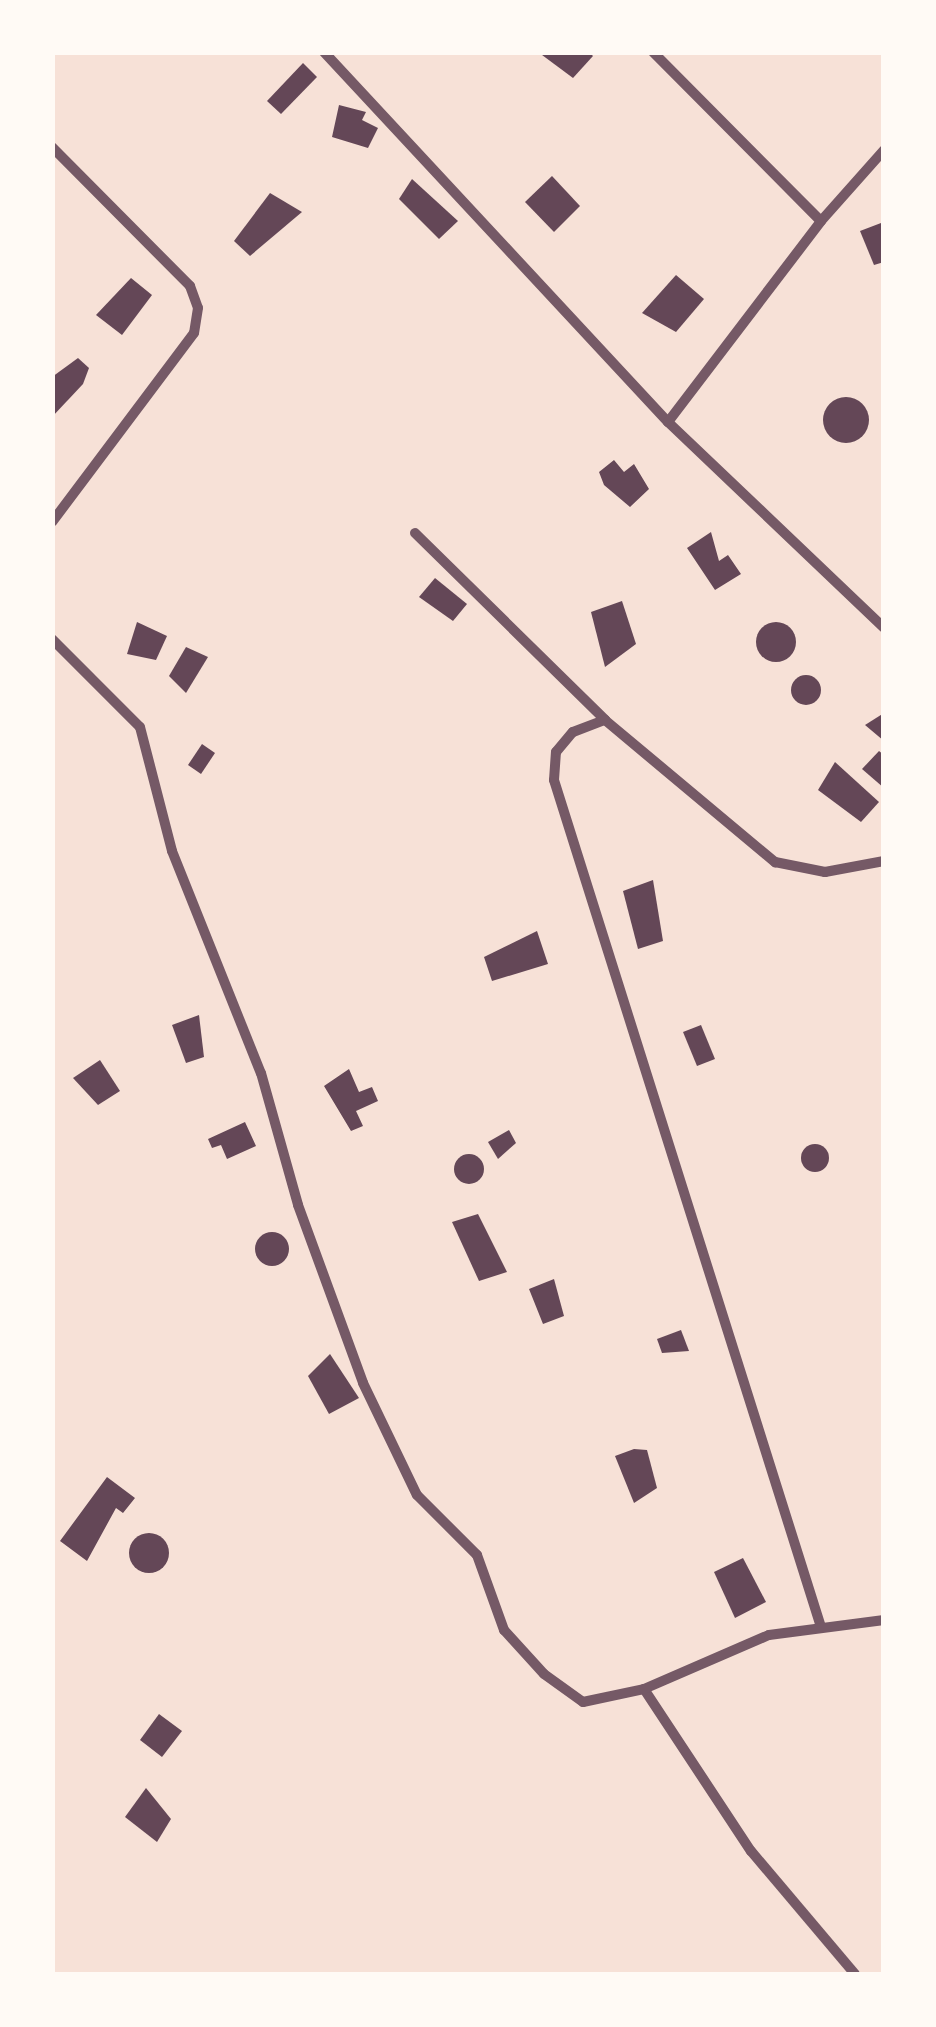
<!DOCTYPE html>
<style>
body{margin:0}
#map{position:relative;width:936px;height:2027px;overflow:hidden;background:#f7e1d7;font-family:"Sofia Sans Condensed",sans-serif}
div>[style]{position:absolute}
.building>*{inset:0;background:#644757}
.round{border-radius:50%}
.minor>*{height:10px;margin:-5px;padding:0 5px;transform-origin:5px;border-radius:5px;background:#755966}
span{translate:-50% -50%;white-space:nowrap;text-align:center;line-height:1.15;-webkit-text-stroke:9px #fffaf5;paint-order:stroke}
.frame{position:absolute;inset:0;border:55px solid #fffaf5;pointer-events:none}
</style>
<div id="map">
<div class="building">
<i style="clip-path:polygon(538px 52px,589px 52px,593px 56px,573px 78px)"></i>
<i style="clip-path:polygon(303px 63px,317px 77px,281px 114px,267px 101px)"></i>
<i style="clip-path:polygon(339px 105px,366px 112px,362px 120px,378px 128px,368px 148px,332px 137px)"></i>
<i style="clip-path:polygon(552px 176px,580px 206px,554px 232px,525px 202px)"></i>
<i style="clip-path:polygon(412px 179px,458px 221px,439px 239px,399px 199px)"></i>
<i style="clip-path:polygon(270px 193px,302px 212px,250px 256px,234px 241px)"></i>
<i style="clip-path:polygon(881px 223px,884px 262px,874px 265px,860px 231px)"></i>
<i style="clip-path:polygon(676px 275px,704px 299px,676px 332px,642px 313px)"></i>
<i style="clip-path:polygon(131px 278px,152px 295px,122px 335px,96px 315px)"></i>
<i style="clip-path:polygon(78px 358px,89px 368px,83px 384px,52px 417px,52px 377px)"></i>
<i class="round" style="left:823px;top:397px;width:46px;height:46px"></i>
<i style="clip-path:polygon(614px 460px,624px 472px,634px 464px,649px 489px,630px 507px,604px 485px,599px 472px)"></i>
<i style="clip-path:polygon(711px 532px,719px 561px,728px 555px,741px 574px,715px 590px,687px 548px)"></i>
<i style="clip-path:polygon(435px 578px,467px 604px,453px 621px,419px 597px)"></i>
<i style="clip-path:polygon(622px 601px,636px 644px,605px 667px,591px 612px)"></i>
<i style="clip-path:polygon(137px 622px,167px 636px,156px 660px,127px 654px)"></i>
<i class="round" style="left:756px;top:622px;width:40px;height:40px"></i>
<i style="clip-path:polygon(186px 647px,208px 657px,186px 693px,169px 676px)"></i>
<i class="round" style="left:791px;top:675px;width:30px;height:30px"></i>
<i style="clip-path:polygon(884px 713px,884px 741px,865px 725px)"></i>
<i style="clip-path:polygon(202px 744px,215px 753px,201px 774px,188px 765px)"></i>
<i style="clip-path:polygon(879px 751px,884px 755px,884px 788px,862px 769px)"></i>
<i style="clip-path:polygon(835px 762px,879px 802px,861px 822px,818px 790px)"></i>
<i style="clip-path:polygon(653px 880px,663px 941px,638px 949px,623px 891px)"></i>
<i style="clip-path:polygon(537px 931px,548px 964px,492px 981px,484px 957px)"></i>
<i style="clip-path:polygon(199px 1015px,204px 1057px,186px 1063px,172px 1025px)"></i>
<i style="clip-path:polygon(701px 1025px,715px 1059px,697px 1066px,683px 1032px)"></i>
<i style="clip-path:polygon(100px 1060px,120px 1091px,98px 1105px,73px 1078px)"></i>
<i style="clip-path:polygon(349px 1069px,359px 1092px,372px 1087px,378px 1101px,356px 1111px,363px 1126px,351px 1131px,324px 1086px)"></i>
<i style="clip-path:polygon(245px 1122px,256px 1146px,227px 1159px,221px 1145px,212px 1148px,208px 1139px)"></i>
<i style="clip-path:polygon(509px 1130px,516px 1143px,498px 1159px,488px 1142px)"></i>
<i class="round" style="left:801px;top:1144px;width:28px;height:28px"></i>
<i class="round" style="left:454px;top:1154px;width:30px;height:30px"></i>
<i style="clip-path:polygon(478px 1214px,507px 1272px,479px 1281px,452px 1222px)"></i>
<i class="round" style="left:255px;top:1232px;width:34px;height:34px"></i>
<i style="clip-path:polygon(554px 1279px,564px 1316px,543px 1324px,529px 1289px)"></i>
<i style="clip-path:polygon(681px 1330px,689px 1351px,662px 1353px,657px 1339px)"></i>
<i style="clip-path:polygon(330px 1354px,359px 1398px,329px 1414px,308px 1376px)"></i>
<i style="clip-path:polygon(634px 1449px,647px 1450px,657px 1488px,634px 1503px,615px 1456px)"></i>
<i style="clip-path:polygon(107px 1477px,135px 1498px,123px 1513px,116px 1508px,87px 1561px,60px 1541px)"></i>
<i class="round" style="left:129px;top:1533px;width:40px;height:40px"></i>
<i style="clip-path:polygon(743px 1558px,766px 1602px,735px 1618px,714px 1572px)"></i>
<i style="clip-path:polygon(159px 1714px,182px 1731px,162px 1757px,140px 1740px)"></i>
<i style="clip-path:polygon(146px 1788px,171px 1819px,157px 1842px,125px 1817px)"></i>
</div>
<div class="minor">
<i style="left:324px;top:52px;width:505px;rotate:47.09deg"></i>
<i style="left:668px;top:422px;width:298px;rotate:43.6deg"></i>
<i style="left:653px;top:52px;width:238px;rotate:45.2deg"></i>
<i style="left:821px;top:221px;width:95px;rotate:-48.4deg"></i>
<i style="left:52px;top:147px;width:196px;rotate:45.2deg"></i>
<i style="left:190px;top:286px;width:23px;rotate:70deg"></i>
<i style="left:198px;top:308px;width:25px;rotate:99deg"></i>
<i style="left:194px;top:333px;width:236px;rotate:126.9deg"></i>
<i style="left:668px;top:422px;width:253px;rotate:-52.7deg"></i>
<i style="left:415px;top:533px;width:267px;rotate:44.5deg"></i>
<i style="left:52px;top:639px;width:124px;rotate:45deg"></i>
<i style="left:140px;top:727px;width:128px;rotate:75.5deg"></i>
<i style="left:172px;top:851px;width:239px;rotate:68.2deg"></i>
<i style="left:261px;top:1073px;width:137px;rotate:74.3deg"></i>
<i style="left:298px;top:1205px;width:189px;rotate:69.9deg"></i>
<i style="left:363px;top:1383px;width:124px;rotate:64.3deg"></i>
<i style="left:417px;top:1495px;width:85px;rotate:45deg"></i>
<i style="left:477px;top:1555px;width:80px;rotate:70.2deg"></i>
<i style="left:504px;top:1630px;width:59px;rotate:47.7deg"></i>
<i style="left:544px;top:1674px;width:48px;rotate:35.7deg"></i>
<i style="left:583px;top:1702px;width:62px;rotate:-12deg"></i>
<i style="left:644px;top:1689px;width:194px;rotate:56.6deg"></i>
<i style="left:751px;top:1851px;width:161px;rotate:49.8deg"></i>
<i style="left:821px;top:1627px;width:888px;rotate:-107.5deg"></i>
<i style="left:554px;top:780px;width:28px;rotate:-86deg"></i>
<i style="left:556px;top:752px;width:26px;rotate:-50deg"></i>
<i style="left:573px;top:732px;width:34px;rotate:-21deg"></i>
<i style="left:605px;top:720px;width:222px;rotate:39.9deg"></i>
<i style="left:775px;top:862px;width:51px;rotate:11.3deg"></i>
<i style="left:825px;top:872px;width:60px;rotate:-10.6deg"></i>
<i style="left:644px;top:1689px;width:136px;rotate:-23.4deg"></i>
<i style="left:769px;top:1635px;width:116px;rotate:-7.4deg"></i>
</div>
<div class="frame"></div>
</div>
